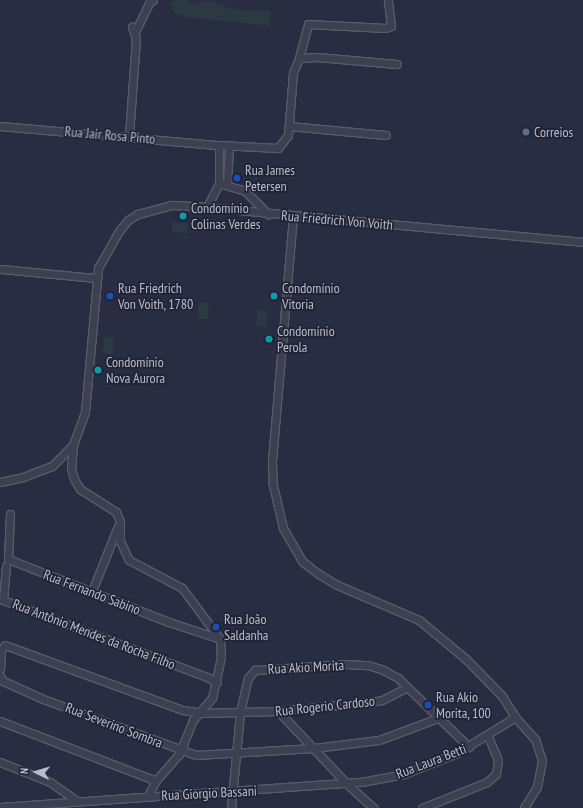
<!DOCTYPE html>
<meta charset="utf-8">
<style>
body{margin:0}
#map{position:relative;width:583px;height:808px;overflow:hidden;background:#292d41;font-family:"PT Sans Narrow",sans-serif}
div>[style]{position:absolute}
.green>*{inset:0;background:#2b3942}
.roads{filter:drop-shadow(1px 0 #585b6b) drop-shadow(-1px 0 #585b6b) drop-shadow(0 1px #585b6b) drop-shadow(0 -1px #585b6b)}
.minor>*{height:7px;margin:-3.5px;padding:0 3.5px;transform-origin:3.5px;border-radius:3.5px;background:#3d4051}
.dots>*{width:11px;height:11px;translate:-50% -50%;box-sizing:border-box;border:2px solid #212437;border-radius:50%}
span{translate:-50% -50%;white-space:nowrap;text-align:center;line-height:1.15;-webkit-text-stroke:3.5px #212437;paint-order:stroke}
.poi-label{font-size:14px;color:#babccb}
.left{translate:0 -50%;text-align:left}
.street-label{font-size:14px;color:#babccb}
.north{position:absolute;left:16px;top:752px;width:40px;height:40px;-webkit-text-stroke:3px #212437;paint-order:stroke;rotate:275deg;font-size:11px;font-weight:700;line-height:16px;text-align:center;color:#babccb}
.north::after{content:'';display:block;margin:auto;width:14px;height:18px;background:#babccb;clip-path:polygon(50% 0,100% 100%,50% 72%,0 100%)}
</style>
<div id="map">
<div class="green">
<i style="clip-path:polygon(176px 0,186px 0,193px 4px,208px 0,232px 9px,271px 11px,269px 26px,188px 17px,175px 13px,169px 3px)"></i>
<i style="clip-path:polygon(172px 222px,188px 223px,188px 233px,172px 232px)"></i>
<i style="clip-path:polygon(199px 303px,209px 303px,208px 319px,198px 319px)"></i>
<i style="clip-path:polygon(257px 310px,267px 311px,266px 327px,256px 326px)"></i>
<i style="clip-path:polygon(104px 337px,114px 338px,113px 354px,103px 353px)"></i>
</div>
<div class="roads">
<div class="minor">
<i style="left:135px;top:32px;width:34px;rotate:-64deg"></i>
<i style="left:150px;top:1px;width:3px;rotate:-18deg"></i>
<i style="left:299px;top:58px;width:35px;rotate:-75deg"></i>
<i style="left:308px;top:24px;width:77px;rotate:3deg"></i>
<i style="left:385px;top:28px;width:6px;rotate:-18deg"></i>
<i style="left:391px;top:26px;width:26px;rotate:-97deg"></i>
<i style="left:0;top:126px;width:220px;rotate:5deg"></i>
<i style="left:219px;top:145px;width:59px;rotate:2.9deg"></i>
<i style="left:278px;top:148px;width:16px;rotate:-52deg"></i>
<i style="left:288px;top:135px;width:62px;rotate:-85.4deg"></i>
<i style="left:293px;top:73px;width:16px;rotate:-68deg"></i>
<i style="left:299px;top:58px;width:18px;rotate:-3deg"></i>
<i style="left:317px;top:57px;width:80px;rotate:5deg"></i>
<i style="left:289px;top:126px;width:97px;rotate:5.3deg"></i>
<i style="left:129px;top:136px;width:97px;rotate:-85.9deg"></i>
<i style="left:136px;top:39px;width:13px;rotate:-108deg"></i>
<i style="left:219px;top:183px;width:27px;rotate:17deg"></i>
<i style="left:245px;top:191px;width:33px;rotate:45deg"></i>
<i style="left:227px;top:184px;width:38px;rotate:-87deg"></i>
<i style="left:207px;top:207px;width:27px;rotate:-63deg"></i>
<i style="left:219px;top:183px;width:38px;rotate:-90deg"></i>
<i style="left:293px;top:216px;width:247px;rotate:94.9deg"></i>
<i style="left:272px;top:462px;width:23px;rotate:88deg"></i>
<i style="left:273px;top:485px;width:44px;rotate:76.9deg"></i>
<i style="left:283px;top:528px;width:39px;rotate:60deg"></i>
<i style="left:303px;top:562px;width:18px;rotate:38deg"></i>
<i style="left:317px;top:573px;width:21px;rotate:31deg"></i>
<i style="left:335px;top:584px;width:91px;rotate:23.2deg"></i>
<i style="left:419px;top:620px;width:61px;rotate:39.7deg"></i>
<i style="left:466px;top:659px;width:52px;rotate:45.8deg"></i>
<i style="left:502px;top:696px;width:25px;rotate:58deg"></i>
<i style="left:515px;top:717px;width:30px;rotate:48deg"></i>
<i style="left:535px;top:739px;width:23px;rotate:72deg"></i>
<i style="left:542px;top:761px;width:26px;rotate:101deg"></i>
<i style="left:537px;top:787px;width:25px;rotate:122deg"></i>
<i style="left:0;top:269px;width:96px;rotate:5.4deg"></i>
<i style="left:73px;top:446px;width:22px;rotate:95deg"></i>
<i style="left:71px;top:468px;width:11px;rotate:75deg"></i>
<i style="left:74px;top:479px;width:12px;rotate:59deg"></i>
<i style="left:80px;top:489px;width:43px;rotate:32.6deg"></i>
<i style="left:116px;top:512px;width:11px;rotate:68deg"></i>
<i style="left:120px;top:522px;width:19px;rotate:90deg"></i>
<i style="left:120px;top:541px;width:21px;rotate:65deg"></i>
<i style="left:129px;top:560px;width:60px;rotate:27.8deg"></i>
<i style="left:182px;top:588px;width:64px;rotate:53.3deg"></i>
<i style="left:220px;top:639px;width:18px;rotate:87deg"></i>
<i style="left:221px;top:657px;width:42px;rotate:102.4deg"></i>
<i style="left:212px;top:698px;width:29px;rotate:131deg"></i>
<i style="left:193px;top:720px;width:37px;rotate:112deg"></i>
<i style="left:179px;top:754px;width:37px;rotate:131deg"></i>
<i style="left:155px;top:782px;width:16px;rotate:117deg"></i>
<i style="left:0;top:482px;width:24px;rotate:-12deg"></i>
<i style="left:23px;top:477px;width:31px;rotate:-21deg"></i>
<i style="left:52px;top:466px;width:30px;rotate:-45deg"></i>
<i style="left:73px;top:445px;width:35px;rotate:-70deg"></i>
<i style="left:85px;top:412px;width:145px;rotate:-84.8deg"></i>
<i style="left:98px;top:268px;width:43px;rotate:-60.4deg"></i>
<i style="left:119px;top:231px;width:14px;rotate:-51deg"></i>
<i style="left:128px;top:220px;width:12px;rotate:-31deg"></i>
<i style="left:138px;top:214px;width:35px;rotate:-15deg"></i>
<i style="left:172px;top:205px;width:35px;rotate:3deg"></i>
<i style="left:207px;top:207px;width:378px;rotate:5.3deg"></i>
<i style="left:10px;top:514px;width:45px;rotate:92.5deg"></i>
<i style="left:8px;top:559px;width:173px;rotate:21.4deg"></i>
<i style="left:169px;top:622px;width:54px;rotate:18.4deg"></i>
<i style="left:6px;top:566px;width:34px;rotate:95deg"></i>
<i style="left:3px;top:600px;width:220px;rotate:20.7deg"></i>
<i style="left:209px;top:678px;width:9px;rotate:32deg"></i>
<i style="left:92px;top:591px;width:70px;rotate:-68.2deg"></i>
<i style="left:0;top:669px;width:19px;rotate:-87deg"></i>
<i style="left:1px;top:650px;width:6px;rotate:-51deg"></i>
<i style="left:5px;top:645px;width:189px;rotate:20.1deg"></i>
<i style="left:183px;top:710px;width:18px;rotate:9deg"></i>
<i style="left:201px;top:713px;width:77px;rotate:-1.5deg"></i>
<i style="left:278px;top:711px;width:92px;rotate:-5.6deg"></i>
<i style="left:370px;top:702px;width:12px;rotate:-9deg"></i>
<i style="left:382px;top:700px;width:28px;rotate:-27deg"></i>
<i style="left:0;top:676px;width:6px;rotate:59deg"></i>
<i style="left:3px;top:681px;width:44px;rotate:24.2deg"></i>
<i style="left:43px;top:699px;width:163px;rotate:20.1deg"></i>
<i style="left:196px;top:755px;width:118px;rotate:-3.4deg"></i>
<i style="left:314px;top:748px;width:65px;rotate:-7deg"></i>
<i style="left:379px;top:740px;width:63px;rotate:-20.4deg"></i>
<i style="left:278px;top:711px;width:100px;rotate:46.6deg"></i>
<i style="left:347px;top:784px;width:36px;rotate:42deg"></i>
<i style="left:0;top:721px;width:167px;rotate:21deg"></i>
<i style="left:0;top:762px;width:54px;rotate:21.8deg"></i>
<i style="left:50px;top:782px;width:32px;rotate:35deg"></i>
<i style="left:0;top:807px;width:362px;rotate:-4deg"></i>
<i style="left:361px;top:782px;width:44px;rotate:-10.5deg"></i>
<i style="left:404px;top:774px;width:57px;rotate:-21.6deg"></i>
<i style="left:457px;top:753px;width:68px;rotate:-31.8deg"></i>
<i style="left:231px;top:808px;width:96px;rotate:-84.6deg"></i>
<i style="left:240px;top:712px;width:35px;rotate:-77deg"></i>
<i style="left:248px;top:678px;width:11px;rotate:-49deg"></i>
<i style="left:255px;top:670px;width:91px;rotate:-3.8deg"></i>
<i style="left:346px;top:664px;width:22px;rotate:3deg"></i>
<i style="left:368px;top:665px;width:16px;rotate:18deg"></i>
<i style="left:383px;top:670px;width:17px;rotate:28deg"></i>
<i style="left:398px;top:678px;width:99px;rotate:44.2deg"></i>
<i style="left:422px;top:808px;width:70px;rotate:-21.8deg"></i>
<i style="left:487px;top:782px;width:12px;rotate:-42deg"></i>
<i style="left:496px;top:774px;width:14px;rotate:-82deg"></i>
<i style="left:498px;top:760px;width:26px;rotate:-113deg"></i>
</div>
</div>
<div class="dots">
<i style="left:526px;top:132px;background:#5c6f8a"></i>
<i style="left:237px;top:178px;background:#1a4fb4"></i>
<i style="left:183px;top:216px;background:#0f9aa8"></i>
<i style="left:110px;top:296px;background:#1a4fb4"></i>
<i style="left:274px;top:296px;background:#0f9aa8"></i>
<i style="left:269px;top:339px;background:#0f9aa8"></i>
<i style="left:98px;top:370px;background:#0f9aa8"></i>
<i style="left:216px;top:627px;background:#1a4fb4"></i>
<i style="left:428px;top:705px;background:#1a4fb4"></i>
</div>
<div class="poi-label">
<span class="left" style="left:534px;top:132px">Correios</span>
<span class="left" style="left:245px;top:178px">Rua James<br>Petersen</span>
<span class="left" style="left:191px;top:216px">Condomínio<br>Colinas Verdes</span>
<span class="left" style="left:118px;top:296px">Rua Friedrich<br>Von Voith, 1780</span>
<span class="left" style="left:282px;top:296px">Condomínio<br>Vitoria</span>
<span class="left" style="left:277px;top:339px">Condomínio<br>Perola</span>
<span class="left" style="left:106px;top:370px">Condomínio<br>Nova Aurora</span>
<span class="left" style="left:224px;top:627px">Rua João<br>Saldanha</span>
<span class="left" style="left:436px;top:705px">Rua Akio<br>Morita, 100</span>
</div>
<div class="street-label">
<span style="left:110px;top:135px;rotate:5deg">Rua Jair Rosa Pinto</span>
<span style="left:337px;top:220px;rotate:5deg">Rua Friedrich Von Voith</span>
<span style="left:92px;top:592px;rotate:21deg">Rua Fernando Sabino</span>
<span style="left:94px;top:634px;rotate:21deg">Rua Antônio Mendes da Rocha Filho</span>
<span style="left:306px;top:667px;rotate:-3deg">Rua Akio Morita</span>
<span style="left:325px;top:706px;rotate:-6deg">Rua Rogerio Cardoso</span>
<span style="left:114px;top:725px;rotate:21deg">Rua Severino Sombra</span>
<span style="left:431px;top:761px;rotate:-21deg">Rua Laura Betti</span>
<span style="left:209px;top:793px;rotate:-3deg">Rua Giorgio Bassani</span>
</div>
<div class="north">N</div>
</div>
